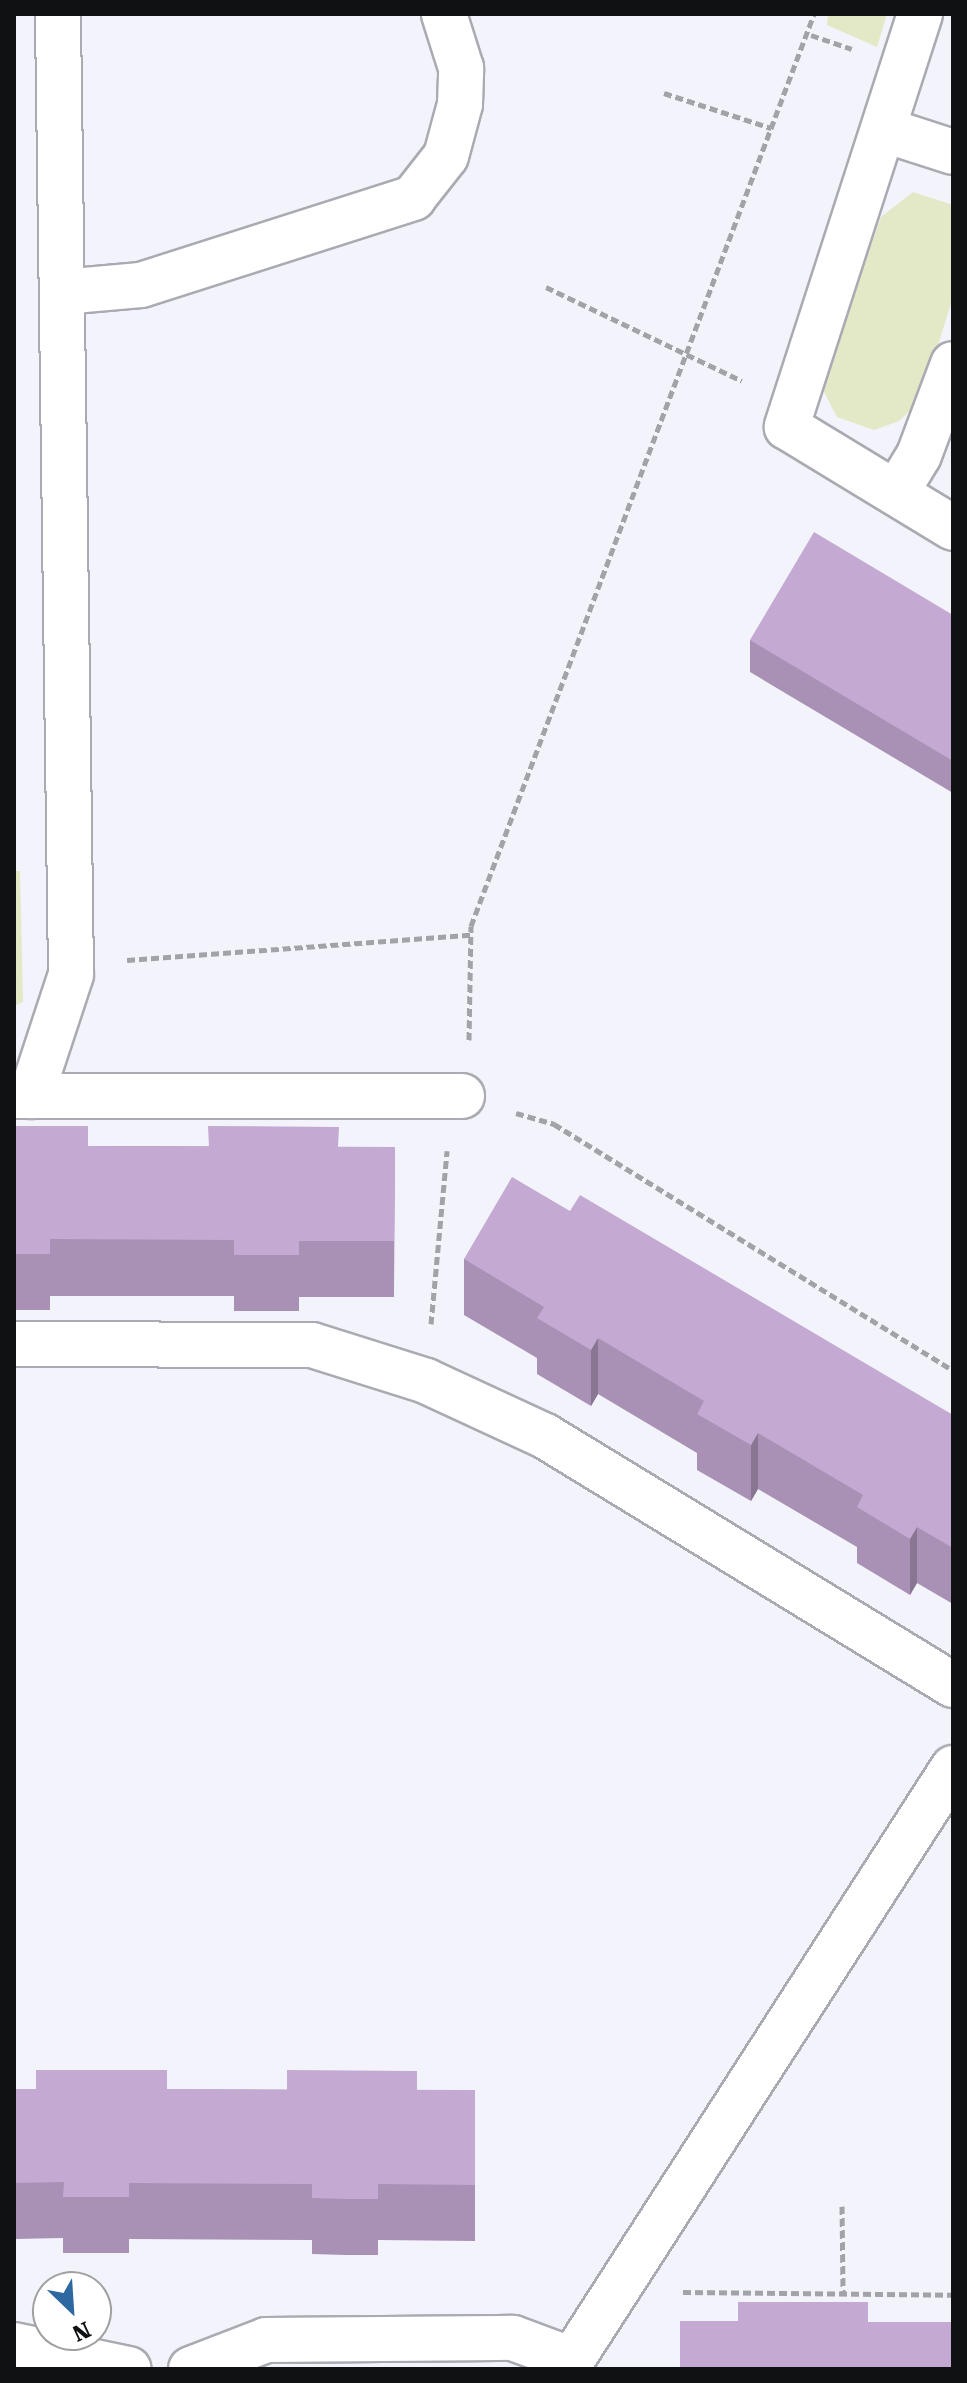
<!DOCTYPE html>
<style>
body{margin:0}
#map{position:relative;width:967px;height:2383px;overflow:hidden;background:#f3f4fb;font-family:"Roboto Serif",serif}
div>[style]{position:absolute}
.green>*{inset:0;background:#e3e8c6}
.path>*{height:5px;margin-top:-2.5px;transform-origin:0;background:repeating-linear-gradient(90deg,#a2a3a8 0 8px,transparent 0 12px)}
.roads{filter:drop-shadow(2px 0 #aaabb2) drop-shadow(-2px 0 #aaabb2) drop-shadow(0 2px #aaabb2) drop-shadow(0 -2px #aaabb2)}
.minor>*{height:44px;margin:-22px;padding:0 22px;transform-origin:22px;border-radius:22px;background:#fff}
.wall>*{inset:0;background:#a991b5}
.shaded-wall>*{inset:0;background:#897693}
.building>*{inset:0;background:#c4a9d2}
span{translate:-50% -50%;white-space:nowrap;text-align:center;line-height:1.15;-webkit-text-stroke:8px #fff;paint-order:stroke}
.frame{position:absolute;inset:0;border:16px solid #101113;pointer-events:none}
.north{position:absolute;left:32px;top:2271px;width:80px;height:80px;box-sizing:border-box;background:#fff;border:2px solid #9fa0a1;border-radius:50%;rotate:155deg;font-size:22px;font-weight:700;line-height:32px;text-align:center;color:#101113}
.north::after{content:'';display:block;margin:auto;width:28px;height:36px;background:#2d68a0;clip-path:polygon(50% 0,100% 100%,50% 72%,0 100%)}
</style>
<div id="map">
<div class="green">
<i style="clip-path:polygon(828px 14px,887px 14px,877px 47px,827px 25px)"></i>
<i style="clip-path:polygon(913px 192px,953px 205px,953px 297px,921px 400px,899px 421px,874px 430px,837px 417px,821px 386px,881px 217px)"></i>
<i style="clip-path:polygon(14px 871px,20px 871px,23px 1002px,14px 1006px)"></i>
</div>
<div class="path">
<i style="left:811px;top:35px;width:43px;rotate:18.9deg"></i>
<i style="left:664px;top:93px;width:113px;rotate:18.1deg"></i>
<i style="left:546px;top:287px;width:217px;rotate:25.6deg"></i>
<i style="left:127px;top:960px;width:344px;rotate:-4.2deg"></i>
<i style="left:469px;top:1040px;width:114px;rotate:-89deg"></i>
<i style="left:471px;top:926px;width:974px;rotate:-69.39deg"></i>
<i style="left:516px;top:1113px;width:40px;rotate:16deg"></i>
<i style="left:554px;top:1124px;width:469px;rotate:31.7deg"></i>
<i style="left:431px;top:1324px;width:174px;rotate:-84.7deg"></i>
<i style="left:842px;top:2206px;width:88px;rotate:89.3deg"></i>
<i style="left:683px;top:2292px;width:270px;rotate:0.6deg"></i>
</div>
<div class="roads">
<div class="minor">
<i style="left:920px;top:14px;width:434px;rotate:107.9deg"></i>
<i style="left:787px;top:427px;width:194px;rotate:31.3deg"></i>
<i style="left:885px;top:130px;width:71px;rotate:17.9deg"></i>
<i style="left:62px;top:292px;width:79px;rotate:-5.1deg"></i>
<i style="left:141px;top:285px;width:286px;rotate:-17.7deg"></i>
<i style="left:413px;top:198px;width:53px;rotate:-51.8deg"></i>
<i style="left:446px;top:156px;width:54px;rotate:-74.9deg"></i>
<i style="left:460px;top:104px;width:36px;rotate:-88deg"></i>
<i style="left:461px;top:68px;width:57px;rotate:-107.5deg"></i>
<i style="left:896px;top:493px;width:44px;rotate:-58.8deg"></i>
<i style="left:919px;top:455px;width:97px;rotate:-69.5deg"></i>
<i style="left:14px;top:1096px;width:448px"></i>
<i style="left:31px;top:1096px;width:128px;rotate:-71.8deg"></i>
<i style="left:71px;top:974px;width:960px;rotate:-90.78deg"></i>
<i style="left:14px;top:1344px;width:298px;rotate:0.2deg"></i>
<i style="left:312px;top:1345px;width:120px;rotate:17.5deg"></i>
<i style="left:426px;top:1381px;width:131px;rotate:24.8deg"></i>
<i style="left:545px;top:1436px;width:478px;rotate:31.4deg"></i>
<i style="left:14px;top:2345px;width:117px;rotate:11.8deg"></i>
<i style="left:191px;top:2369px;width:80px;rotate:-21.1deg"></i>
<i style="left:266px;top:2340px;width:247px;rotate:-0.5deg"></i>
<i style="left:513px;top:2338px;width:58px;rotate:20.3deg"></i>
<i style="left:566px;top:2369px;width:715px;rotate:-57.22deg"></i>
</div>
</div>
<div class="wall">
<i style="clip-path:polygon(953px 615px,953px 793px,750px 672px,750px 640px)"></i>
<i style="clip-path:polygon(14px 1126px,88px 1146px,395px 1147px,394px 1297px,299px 1297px,299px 1311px,234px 1311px,234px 1296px,50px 1296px,50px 1310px,14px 1310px)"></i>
<i style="clip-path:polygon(570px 1211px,953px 1415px,953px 1604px,917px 1583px,910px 1595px,857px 1563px,857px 1547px,758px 1489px,751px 1501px,697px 1470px,697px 1453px,598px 1394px,591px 1406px,537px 1374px,537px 1358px,464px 1315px,464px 1259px)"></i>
<i style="clip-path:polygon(14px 2089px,475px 2090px,475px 2241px,378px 2240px,378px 2255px,345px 2255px,312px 2254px,312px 2240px,129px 2239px,129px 2253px,63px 2253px,63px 2238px,14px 2239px)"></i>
</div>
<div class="shaded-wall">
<i style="clip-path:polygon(598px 1338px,598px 1394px,591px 1406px,591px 1350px)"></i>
<i style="clip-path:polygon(758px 1433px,758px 1489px,751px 1501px,751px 1445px)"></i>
<i style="clip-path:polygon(917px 1527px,917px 1583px,910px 1595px,910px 1539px)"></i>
</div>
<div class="building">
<i style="clip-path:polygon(814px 532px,953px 615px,953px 761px,750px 640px)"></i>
<i style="clip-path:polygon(14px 1126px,88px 1126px,88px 1146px,209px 1147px,208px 1126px,339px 1127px,338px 1147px,395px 1147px,394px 1241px,299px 1241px,299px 1255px,234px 1255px,234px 1240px,50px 1239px,50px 1254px,14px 1254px)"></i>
<i style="clip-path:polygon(512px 1177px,570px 1211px,580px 1195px,953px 1415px,953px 1548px,917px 1527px,910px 1539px,857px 1507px,863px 1495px,758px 1433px,751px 1445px,697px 1414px,704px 1401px,598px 1338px,591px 1350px,537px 1318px,544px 1307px,464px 1259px)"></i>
<i style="clip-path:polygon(36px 2070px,167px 2070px,167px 2089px,287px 2090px,287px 2070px,417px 2071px,417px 2090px,475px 2090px,475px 2185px,378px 2184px,378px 2199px,345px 2199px,312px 2198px,312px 2184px,129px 2183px,129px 2197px,63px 2197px,64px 2182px,14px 2183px,14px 2089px,36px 2089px)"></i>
<i style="clip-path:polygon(738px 2302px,868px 2302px,868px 2322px,953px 2322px,953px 2369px,680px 2369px,680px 2321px,738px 2321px)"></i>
</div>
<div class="frame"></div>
<div class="north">N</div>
</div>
